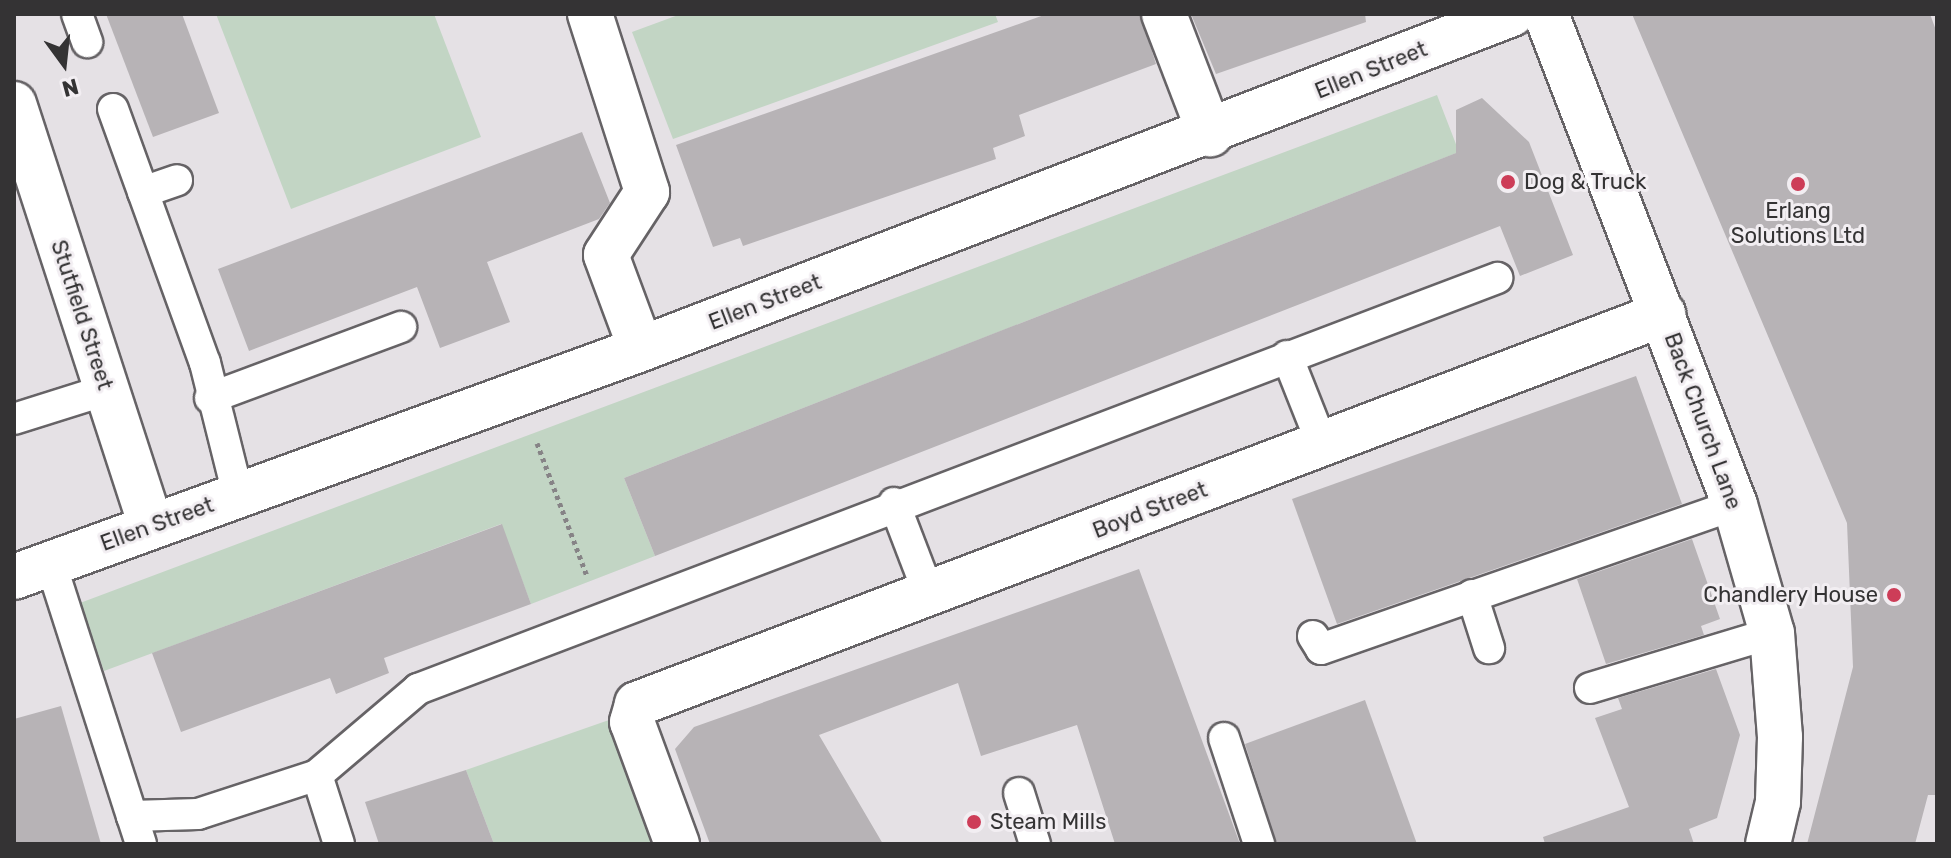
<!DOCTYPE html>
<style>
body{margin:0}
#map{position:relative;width:1951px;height:858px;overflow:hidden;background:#e5e1e5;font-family:Rubik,sans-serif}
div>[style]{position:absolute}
.green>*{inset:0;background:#c2d5c4}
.building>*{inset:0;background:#b7b3b6}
.path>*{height:5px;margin-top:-2.5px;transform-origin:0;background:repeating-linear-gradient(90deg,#868386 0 4px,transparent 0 8px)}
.roads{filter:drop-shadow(2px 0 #666366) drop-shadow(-2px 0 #666366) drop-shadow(0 2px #666366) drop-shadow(0 -2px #666366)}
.service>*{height:30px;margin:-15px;padding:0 15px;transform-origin:15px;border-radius:15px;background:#fff}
.minor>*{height:44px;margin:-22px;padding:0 22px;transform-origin:22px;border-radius:22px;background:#fff}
.dots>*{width:22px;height:22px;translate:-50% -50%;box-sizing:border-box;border:4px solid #f2eef2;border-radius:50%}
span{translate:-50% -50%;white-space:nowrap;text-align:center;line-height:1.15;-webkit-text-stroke:6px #f2eef2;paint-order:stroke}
.street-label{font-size:22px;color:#343334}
.poi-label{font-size:22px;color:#343334}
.left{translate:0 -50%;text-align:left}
.right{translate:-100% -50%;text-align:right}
.frame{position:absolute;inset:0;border:16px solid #343334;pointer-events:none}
.north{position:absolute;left:24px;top:24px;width:80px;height:80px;-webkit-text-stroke:6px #f2eef2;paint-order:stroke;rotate:165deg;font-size:22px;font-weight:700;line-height:32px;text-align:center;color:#343334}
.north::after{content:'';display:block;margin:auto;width:28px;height:36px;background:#343334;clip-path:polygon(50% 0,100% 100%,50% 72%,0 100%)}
</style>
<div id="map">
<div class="green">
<i style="clip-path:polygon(216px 14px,434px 14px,481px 137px,291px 209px)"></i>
<i style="clip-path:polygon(681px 14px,995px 14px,998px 22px,673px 139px,632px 32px)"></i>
<i style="clip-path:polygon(1437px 95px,1459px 152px,624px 478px,655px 556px,531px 604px,501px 524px,104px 671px,80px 603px)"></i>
<i style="clip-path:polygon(609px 720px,656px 844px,494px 844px,466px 770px)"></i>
</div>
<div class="building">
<i style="clip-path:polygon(106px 14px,182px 14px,219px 113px,153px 137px)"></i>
<i style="clip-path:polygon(1047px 14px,1140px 14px,1156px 64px,1019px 115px,1025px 136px,993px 148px,996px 159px,743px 246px,740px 238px,713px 247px,676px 145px)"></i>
<i style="clip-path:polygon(1191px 14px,1365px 14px,1366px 22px,1216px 74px)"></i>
<i style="clip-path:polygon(1632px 14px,1930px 14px,1937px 33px,1937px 795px,1928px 795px,1915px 844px,1807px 844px,1853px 667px,1847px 523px)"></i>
<i style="clip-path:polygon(1482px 98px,1529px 142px,1573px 255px,1520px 276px,1500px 226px,655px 556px,624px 478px,1456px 153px,1456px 110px)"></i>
<i style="clip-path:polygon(582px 132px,610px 203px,599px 219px,487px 262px,510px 322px,440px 348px,417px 287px,249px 351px,218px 269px)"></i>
<i style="clip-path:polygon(1636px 376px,1682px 504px,1337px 624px,1292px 499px)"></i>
<i style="clip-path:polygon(502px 524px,531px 604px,384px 658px,389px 673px,336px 694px,330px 678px,181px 732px,152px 653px)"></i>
<i style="clip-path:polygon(1692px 539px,1720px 619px,1701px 626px,1704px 635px,1606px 664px,1577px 579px)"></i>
<i style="clip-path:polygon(1139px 569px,1240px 844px,1115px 844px,1077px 725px,981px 756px,958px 683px,819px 735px,883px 844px,710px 844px,675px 749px,694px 727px)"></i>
<i style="clip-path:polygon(1716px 669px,1740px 735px,1717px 818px,1689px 829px,1694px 844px,1545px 844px,1543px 837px,1629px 807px,1595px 718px,1622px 709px,1618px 698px)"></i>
<i style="clip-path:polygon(1365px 700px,1417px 844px,1277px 844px,1245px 744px)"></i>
<i style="clip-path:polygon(61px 706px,101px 844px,14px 844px,14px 719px)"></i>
<i style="clip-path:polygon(466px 770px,494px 844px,379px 844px,365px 802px)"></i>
</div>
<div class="path">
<i style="left:537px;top:443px;width:142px;rotate:69.4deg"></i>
</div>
<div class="roads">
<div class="service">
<i style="left:77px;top:14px;width:30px;rotate:70deg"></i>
<i style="left:113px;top:109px;width:270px;rotate:70.1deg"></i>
<i style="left:205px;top:363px;width:135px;rotate:75.9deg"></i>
<i style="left:143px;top:192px;width:36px;rotate:-19deg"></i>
<i style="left:1287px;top:356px;width:95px;rotate:68.3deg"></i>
<i style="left:210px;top:398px;width:204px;rotate:-20.4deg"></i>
<i style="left:14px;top:419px;width:96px;rotate:-17.5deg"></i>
<i style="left:894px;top:503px;width:97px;rotate:69deg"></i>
<i style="left:51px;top:564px;width:265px;rotate:72.2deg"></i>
<i style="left:132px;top:816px;width:66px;rotate:-1.7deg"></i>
<i style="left:198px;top:814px;width:125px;rotate:-18.1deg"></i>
<i style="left:317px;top:775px;width:133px;rotate:-40.4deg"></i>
<i style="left:418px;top:689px;width:1155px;rotate:-20.85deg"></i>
<i style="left:1472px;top:595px;width:56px;rotate:72.2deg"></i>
<i style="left:1313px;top:636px;width:15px;rotate:58deg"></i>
<i style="left:1321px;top:649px;width:438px;rotate:-19.2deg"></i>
<i style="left:1590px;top:688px;width:190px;rotate:-16.8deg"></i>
<i style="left:1224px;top:738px;width:112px;rotate:71.7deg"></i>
<i style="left:317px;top:775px;width:72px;rotate:72.3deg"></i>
<i style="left:1019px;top:793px;width:53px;rotate:72.6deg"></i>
<i style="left:132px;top:816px;width:29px;rotate:72deg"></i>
</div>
<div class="minor">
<i style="left:590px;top:14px;width:187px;rotate:72.2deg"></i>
<i style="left:647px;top:192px;width:75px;rotate:123.1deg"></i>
<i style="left:606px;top:255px;width:100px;rotate:69.6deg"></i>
<i style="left:1164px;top:14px;width:129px;rotate:69deg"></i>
<i style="left:1546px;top:14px;width:526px;rotate:68.95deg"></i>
<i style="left:1735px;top:505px;width:133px;rotate:73.9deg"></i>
<i style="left:1772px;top:633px;width:104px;rotate:85.6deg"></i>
<i style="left:1780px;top:737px;width:65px;rotate:91.8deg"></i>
<i style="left:1778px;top:802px;width:43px;rotate:103.4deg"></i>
<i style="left:14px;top:104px;width:443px;rotate:72deg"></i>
<i style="left:14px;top:577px;width:667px;rotate:-19.98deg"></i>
<i style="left:641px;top:349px;width:933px;rotate:-21.04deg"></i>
<i style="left:677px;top:844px;width:130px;rotate:-110.2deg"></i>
<i style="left:632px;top:722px;width:19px;rotate:-74deg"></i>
<i style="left:637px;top:704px;width:1098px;rotate:-20.81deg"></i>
</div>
</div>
<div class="dots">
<i style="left:1508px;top:182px;background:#cd3d58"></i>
<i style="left:1798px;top:184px;background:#cd3d58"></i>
<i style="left:1894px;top:595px;background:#cd3d58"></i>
<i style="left:974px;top:822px;background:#cd3d58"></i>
</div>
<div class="street-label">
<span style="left:1371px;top:70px;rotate:-22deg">Ellen Street</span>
<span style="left:765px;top:302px;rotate:-21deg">Ellen Street</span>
<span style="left:82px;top:315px;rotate:72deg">Stutfield Street</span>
<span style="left:1703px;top:421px;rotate:70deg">Back Church Lane</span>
<span style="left:1150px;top:510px;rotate:-21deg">Boyd Street</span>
<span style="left:157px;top:524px;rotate:-20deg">Ellen Street</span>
</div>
<div class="poi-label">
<span class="left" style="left:1524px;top:182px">Dog &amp; Truck</span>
<span style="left:1798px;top:223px">Erlang<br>Solutions Ltd</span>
<span class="right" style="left:1878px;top:595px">Chandlery House</span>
<span class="left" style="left:990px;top:822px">Steam Mills</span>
</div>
<div class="frame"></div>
<div class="north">N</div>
</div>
